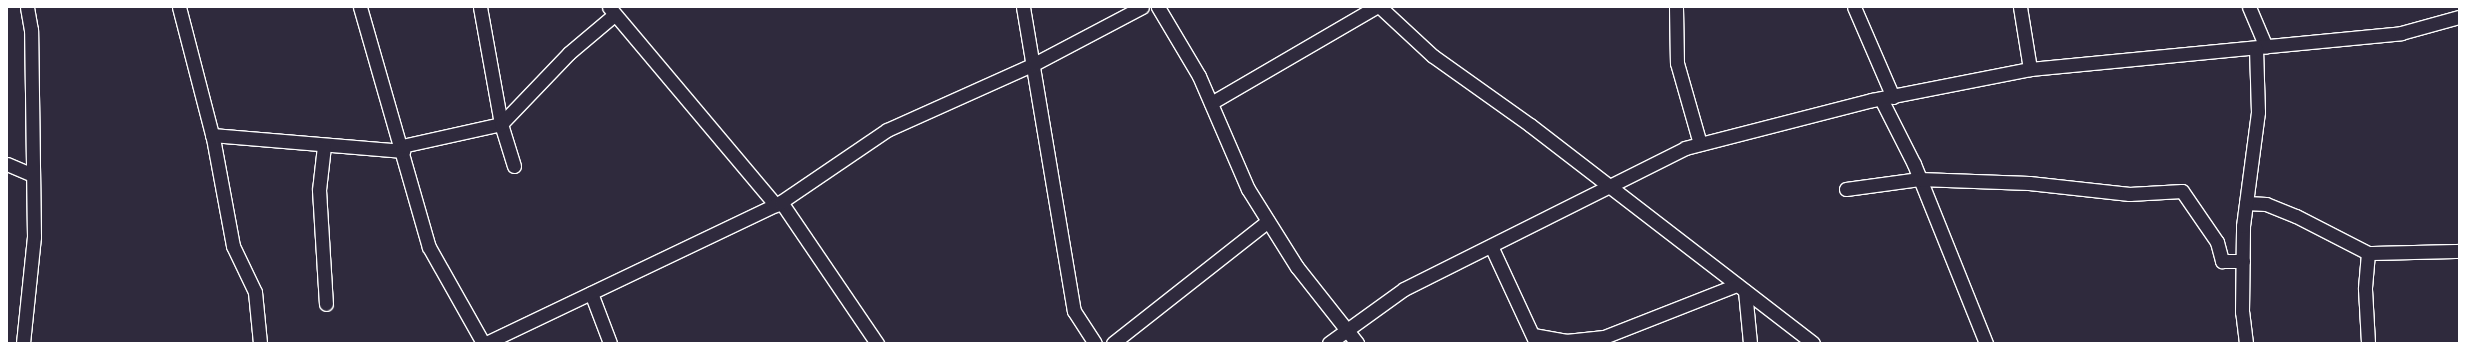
<!DOCTYPE html>
<style>
body{margin:0}
#map{position:relative;width:2466px;height:350px;overflow:hidden;background:#2f2a3d;font-family:Pangolin,sans-serif}
div>[style]{position:absolute}
.roads{filter:drop-shadow(1px 0 #fff) drop-shadow(-1px 0 #fff) drop-shadow(0 1px #fff) drop-shadow(0 -1px #fff)}
.minor>*{height:13px;margin:-6.5px;padding:0 6.5px;transform-origin:6.5px;border-radius:6.5px;background:#2f2a3d}
span{translate:-50% -50%;white-space:nowrap;text-align:center;line-height:1.15;-webkit-text-stroke:3.5px #2f2a3d;paint-order:stroke}
.frame{position:absolute;inset:0;border:8px solid #fff;pointer-events:none}
</style>
<div id="map">
<div class="roads">
<div class="minor">
<i style="left:179px;top:7px;width:135px;rotate:75.5deg"></i>
<i style="left:213px;top:138px;width:110px;rotate:79.5deg"></i>
<i style="left:233px;top:246px;width:51px;rotate:64.4deg"></i>
<i style="left:255px;top:292px;width:51px;rotate:84.4deg"></i>
<i style="left:360px;top:7px;width:250px;rotate:74deg"></i>
<i style="left:429px;top:247px;width:110px;rotate:60.6deg"></i>
<i style="left:480px;top:7px;width:119px;rotate:79.8deg"></i>
<i style="left:501px;top:124px;width:44px;rotate:72.8deg"></i>
<i style="left:609px;top:7px;width:259px;rotate:49.9deg"></i>
<i style="left:1023px;top:7px;width:308px;rotate:80.5deg"></i>
<i style="left:1074px;top:311px;width:38px;rotate:57deg"></i>
<i style="left:1158px;top:7px;width:80px;rotate:59.3deg"></i>
<i style="left:1199px;top:76px;width:123px;rotate:66.6deg"></i>
<i style="left:1248px;top:189px;width:92px;rotate:57.9deg"></i>
<i style="left:1297px;top:267px;width:97px;rotate:51.7deg"></i>
<i style="left:1380px;top:7px;width:72px;rotate:42.8deg"></i>
<i style="left:1433px;top:56px;width:119px;rotate:35.4deg"></i>
<i style="left:1530px;top:125px;width:357px;rotate:37.6deg"></i>
<i style="left:1676px;top:7px;width:56px;rotate:89deg"></i>
<i style="left:1677px;top:63px;width:84px;rotate:74.1deg"></i>
<i style="left:1854px;top:7px;width:98px;rotate:66.6deg"></i>
<i style="left:2020px;top:7px;width:63px;rotate:80.8deg"></i>
<i style="left:2249px;top:7px;width:43px;rotate:67deg"></i>
<i style="left:1881px;top:99px;width:73px;rotate:63.1deg"></i>
<i style="left:1914px;top:164px;width:193px;rotate:68.1deg"></i>
<i style="left:1211px;top:103px;width:191px;rotate:-30.2deg"></i>
<i style="left:212px;top:135px;width:192px;rotate:4.8deg"></i>
<i style="left:324px;top:146px;width:44px;rotate:96.5deg"></i>
<i style="left:319px;top:190px;width:114px;rotate:86.5deg"></i>
<i style="left:402px;top:146px;width:101px;rotate:-12.5deg"></i>
<i style="left:501px;top:124px;width:98px;rotate:-46.2deg"></i>
<i style="left:569px;top:53px;width:59px;rotate:-40.2deg"></i>
<i style="left:7px;top:164px;width:28px;rotate:23deg"></i>
<i style="left:1846px;top:189px;width:74px;rotate:-7.8deg"></i>
<i style="left:1919px;top:179px;width:110px;rotate:2.1deg"></i>
<i style="left:2029px;top:183px;width:101px;rotate:6.3deg"></i>
<i style="left:2129px;top:194px;width:53px;rotate:-3.2deg"></i>
<i style="left:2182px;top:191px;width:62px;rotate:55.5deg"></i>
<i style="left:2217px;top:242px;width:20px;rotate:75deg"></i>
<i style="left:2222px;top:261px;width:21px"></i>
<i style="left:781px;top:202px;width:171px;rotate:55.8deg"></i>
<i style="left:2246px;top:203px;width:20px;rotate:3deg"></i>
<i style="left:2266px;top:204px;width:32px;rotate:22deg"></i>
<i style="left:2296px;top:216px;width:81px;rotate:27.2deg"></i>
<i style="left:2368px;top:253px;width:36px;rotate:95deg"></i>
<i style="left:2365px;top:289px;width:54px;rotate:86.8deg"></i>
<i style="left:1491px;top:246px;width:105px;rotate:65.1deg"></i>
<i style="left:2368px;top:253px;width:91px;rotate:-1.3deg"></i>
<i style="left:1745px;top:291px;width:52px;rotate:84.5deg"></i>
<i style="left:591px;top:293px;width:53px;rotate:69.2deg"></i>
<i style="left:1533px;top:335px;width:34px;rotate:10deg"></i>
<i style="left:1566px;top:341px;width:38px;rotate:-6deg"></i>
<i style="left:1604px;top:337px;width:143px;rotate:-21.4deg"></i>
<i style="left:23px;top:343px;width:107px;rotate:-84.1deg"></i>
<i style="left:34px;top:237px;width:207px;rotate:-90.8deg"></i>
<i style="left:31px;top:30px;width:23px;rotate:-100deg"></i>
<i style="left:486px;top:343px;width:327px;rotate:-25.5deg"></i>
<i style="left:781px;top:202px;width:128px;rotate:-34.2deg"></i>
<i style="left:887px;top:130px;width:161px;rotate:-24.2deg"></i>
<i style="left:1034px;top:64px;width:122px;rotate:-27.8deg"></i>
<i style="left:1113px;top:343px;width:197px;rotate:-38.2deg"></i>
<i style="left:1329px;top:343px;width:92px;rotate:-35.8deg"></i>
<i style="left:1404px;top:289px;width:314px;rotate:-26.6deg"></i>
<i style="left:1685px;top:148px;width:193px;rotate:-14.4deg"></i>
<i style="left:1872px;top:100px;width:161px;rotate:-11.1deg"></i>
<i style="left:2030px;top:69px;width:373px;rotate:-5.5deg"></i>
<i style="left:2401px;top:33px;width:60px;rotate:-15.4deg"></i>
<i style="left:2246px;top:343px;width:31px;rotate:-97deg"></i>
<i style="left:2242px;top:312px;width:86px;rotate:-89.3deg"></i>
<i style="left:2243px;top:226px;width:115px;rotate:-82.5deg"></i>
<i style="left:2258px;top:112px;width:64px;rotate:-91.8deg"></i>
</div>
</div>
<div class="frame"></div>
</div>
